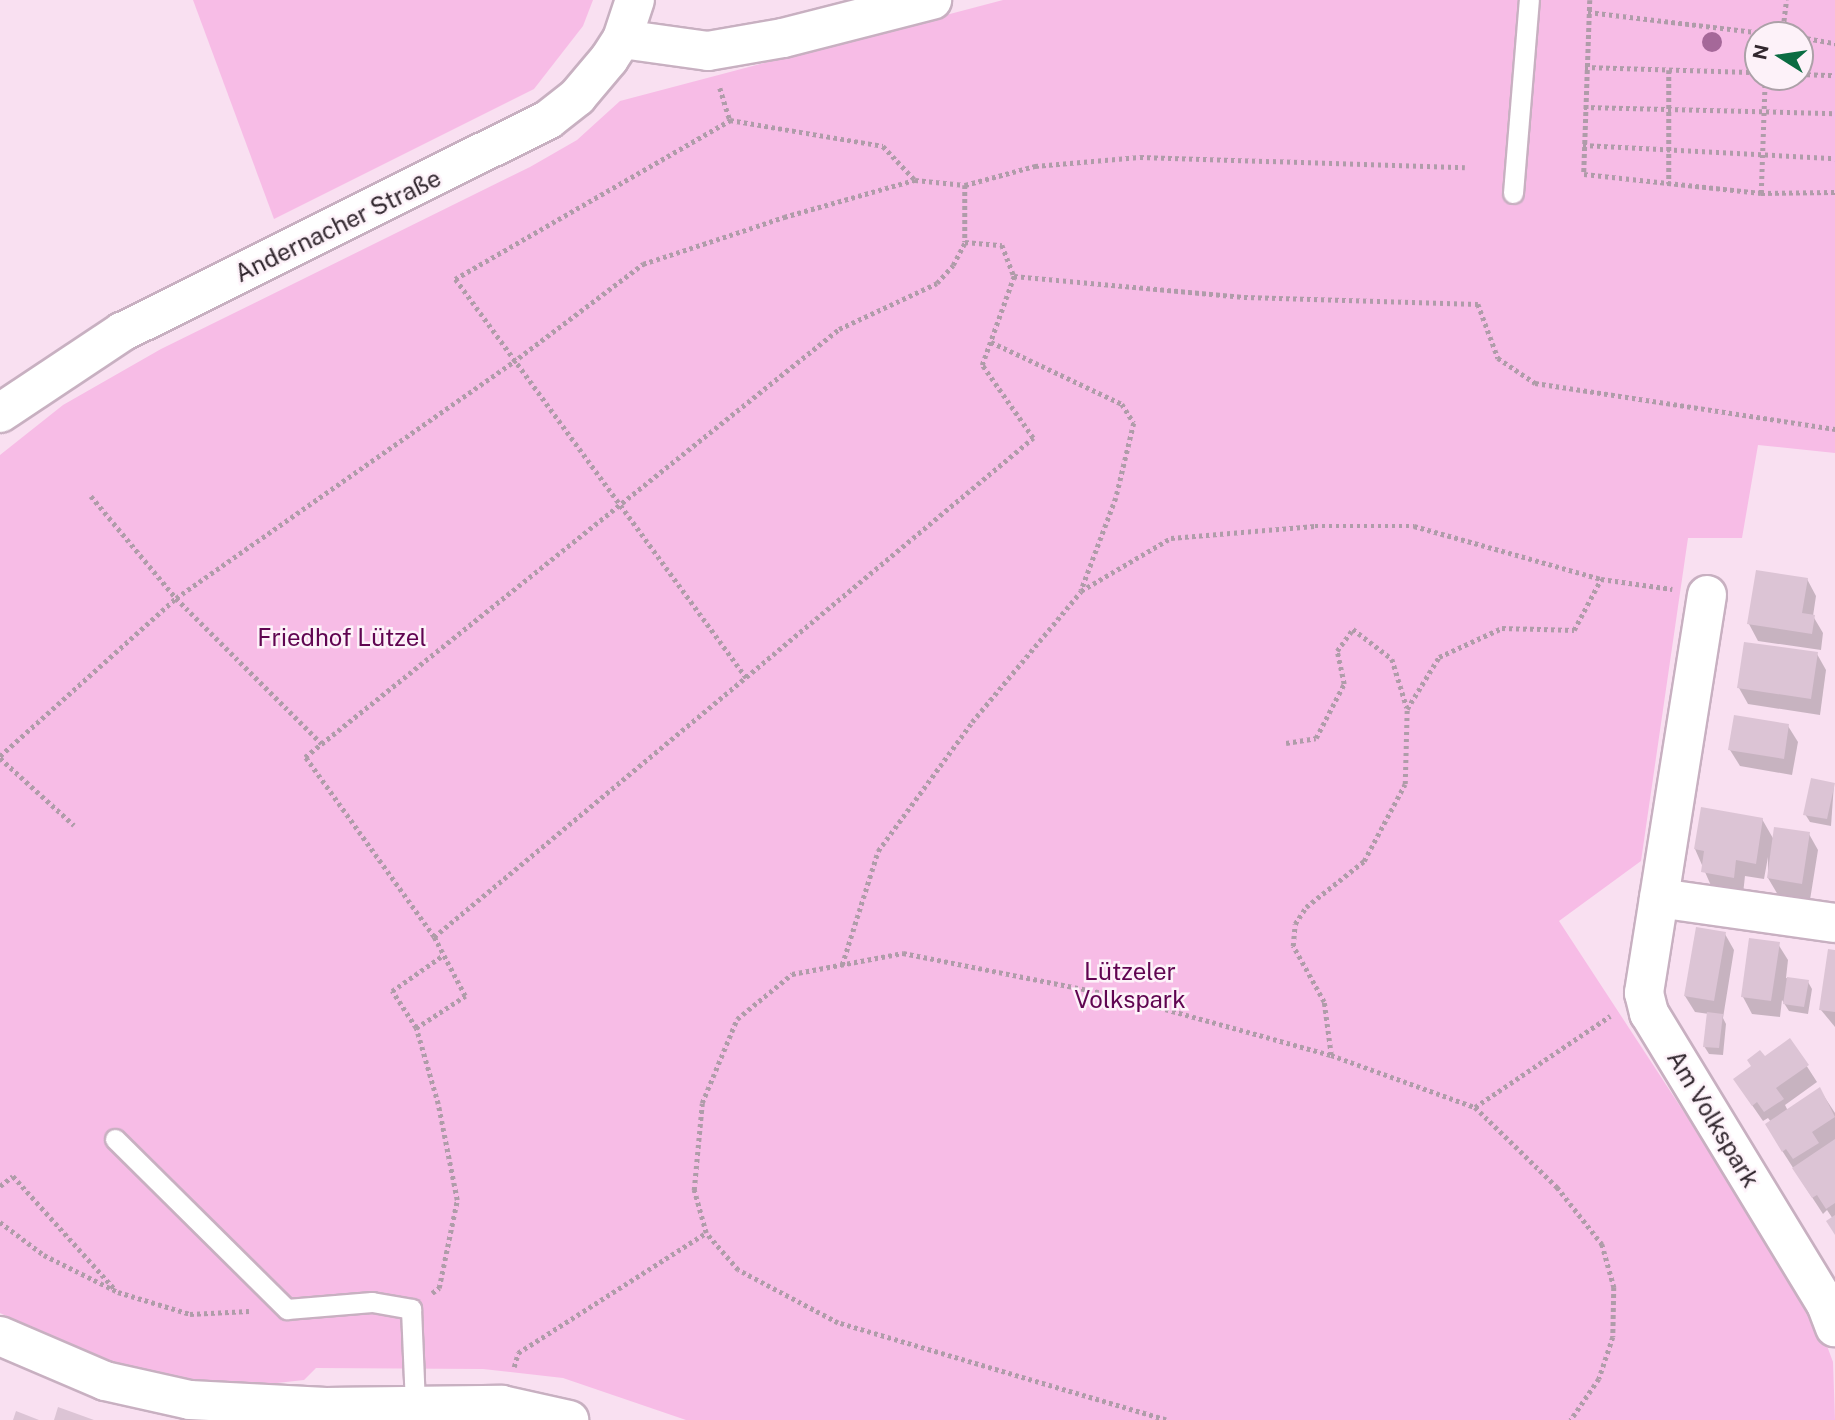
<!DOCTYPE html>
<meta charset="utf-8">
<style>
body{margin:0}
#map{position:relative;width:1835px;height:1420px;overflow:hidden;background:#f9e0f1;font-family:"Public Sans",sans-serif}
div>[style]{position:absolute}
.green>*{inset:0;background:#f7bce6}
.shadow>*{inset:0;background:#0003}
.building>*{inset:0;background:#dcc4d5}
.path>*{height:4.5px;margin-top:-2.25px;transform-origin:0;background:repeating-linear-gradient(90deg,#af9ca9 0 3.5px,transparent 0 7px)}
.roads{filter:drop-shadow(2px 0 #c8b0c1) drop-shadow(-2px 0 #c8b0c1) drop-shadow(0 2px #c8b0c1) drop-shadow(0 -2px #c8b0c1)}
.service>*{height:19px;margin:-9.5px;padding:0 9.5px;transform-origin:9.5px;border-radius:9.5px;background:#fff}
.minor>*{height:38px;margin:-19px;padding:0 19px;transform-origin:19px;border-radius:19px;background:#fff}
.secondary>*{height:38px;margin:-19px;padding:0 19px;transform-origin:19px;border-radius:19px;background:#fff}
.trees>*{width:20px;height:20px;margin:-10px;border-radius:50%;background:#a56899}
span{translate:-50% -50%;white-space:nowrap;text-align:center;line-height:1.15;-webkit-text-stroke:5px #fdf2f9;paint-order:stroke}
.street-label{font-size:24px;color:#32282f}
.park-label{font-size:24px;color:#600551}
.north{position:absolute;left:1744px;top:21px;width:70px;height:70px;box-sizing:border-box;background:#fdf2f9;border:2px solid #aca1a8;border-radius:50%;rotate:282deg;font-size:19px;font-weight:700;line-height:28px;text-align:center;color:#32282f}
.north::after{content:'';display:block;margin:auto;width:24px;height:32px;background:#0a6c42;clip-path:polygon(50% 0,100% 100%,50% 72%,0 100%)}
</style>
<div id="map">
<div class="green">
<i style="clip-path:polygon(193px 0,593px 0,583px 26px,534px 89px,274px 219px)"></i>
<i style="clip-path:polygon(evenodd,1003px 0,1835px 0,1835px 453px,1758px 445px,1742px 538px,1688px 538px,1641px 861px,1559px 921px,1814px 1311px,1833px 1362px,1835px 1420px,686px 1420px,563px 1378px,483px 1369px,316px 1368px,304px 1380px,232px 1388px,102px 1361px,0 1313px,0 455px,63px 405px,161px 349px,530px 167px,577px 140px,620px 101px,1003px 0,1758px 35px,1800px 35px,1800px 77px,1758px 77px,1758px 35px)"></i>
</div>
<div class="shadow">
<i style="clip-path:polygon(1807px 579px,1816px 596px,1813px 616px,1823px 633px,1821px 650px,1758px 641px,1749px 624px)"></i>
<i style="clip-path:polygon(1817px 654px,1826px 670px,1820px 715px,1748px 704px,1739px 688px)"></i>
<i style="clip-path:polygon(1788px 726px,1798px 742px,1792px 775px,1740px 766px,1730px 750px)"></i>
<i style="clip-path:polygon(1834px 784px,1831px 826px,1810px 822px,1805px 814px)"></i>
<i style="clip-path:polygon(1762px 819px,1774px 840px,1809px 834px,1818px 850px,1810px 900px,1778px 895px,1768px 878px,1768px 857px,1764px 879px,1745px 876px,1743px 894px,1712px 888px,1695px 849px)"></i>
<i style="clip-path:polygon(1725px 934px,1734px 950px,1723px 1018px,1726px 1024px,1723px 1055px,1709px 1054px,1704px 1046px,1709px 1014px,1695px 1012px,1685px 996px)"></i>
<i style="clip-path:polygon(1778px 944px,1788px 960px,1786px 978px,1808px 982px,1812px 989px,1808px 1014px,1789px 1011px,1782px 1000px,1780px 1017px,1752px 1014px,1743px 997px)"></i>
<i style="clip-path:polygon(1835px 952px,1835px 1027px,1821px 1010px)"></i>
<i style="clip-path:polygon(1790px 1040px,1817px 1082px,1785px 1105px,1788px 1111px,1820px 1090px,1835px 1113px,1835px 1233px,1833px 1219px,1827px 1210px,1823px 1214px,1804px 1185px,1776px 1141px,1771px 1122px,1768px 1118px,1763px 1121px,1745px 1095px,1765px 1059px)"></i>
</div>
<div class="building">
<i style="clip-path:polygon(1756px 570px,1808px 578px,1802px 613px,1815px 615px,1812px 634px,1747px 624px)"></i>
<i style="clip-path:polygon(1744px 642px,1818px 652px,1811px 699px,1737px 688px)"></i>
<i style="clip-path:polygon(1734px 715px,1789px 724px,1784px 759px,1728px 750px)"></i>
<i style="clip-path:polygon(1811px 778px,1835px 783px,1827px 819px,1803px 815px)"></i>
<i style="clip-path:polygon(1701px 807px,1763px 818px,1756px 864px,1736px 860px,1734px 878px,1701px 872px,1704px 851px,1694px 849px)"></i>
<i style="clip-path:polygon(1774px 827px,1810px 832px,1802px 884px,1767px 878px)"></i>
<i style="clip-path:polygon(1696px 927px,1726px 932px,1714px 1001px,1684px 996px)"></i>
<i style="clip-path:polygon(1749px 938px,1780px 942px,1771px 1001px,1741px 997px)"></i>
<i style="clip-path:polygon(1828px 949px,1835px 950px,1835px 1012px,1819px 1010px)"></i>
<i style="clip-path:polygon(1787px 977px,1809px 980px,1804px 1007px,1783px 1004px)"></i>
<i style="clip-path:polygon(1707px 1012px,1723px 1014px,1719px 1048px,1703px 1047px)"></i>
<i style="clip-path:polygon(1790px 1038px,1809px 1065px,1776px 1088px,1784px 1099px,1764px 1112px,1757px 1102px,1752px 1106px,1733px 1079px,1751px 1066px,1747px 1060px,1760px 1050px,1765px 1056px)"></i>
<i style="clip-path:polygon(1820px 1087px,1835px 1117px,1812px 1132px,1819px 1143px,1793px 1159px,1786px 1149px,1782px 1152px,1765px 1124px)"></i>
<i style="clip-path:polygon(1835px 1139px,1835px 1203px,1826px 1209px,1817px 1195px,1812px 1198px,1792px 1168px)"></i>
<i style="clip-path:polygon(1835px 1215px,1835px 1235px,1826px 1221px)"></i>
<i style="clip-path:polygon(58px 1407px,94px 1420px,54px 1420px)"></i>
<i style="clip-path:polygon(16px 1411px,39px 1420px,13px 1420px)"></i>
</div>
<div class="path">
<i style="left:1590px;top:0;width:174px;rotate:92deg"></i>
<i style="left:1584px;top:174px;width:178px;rotate:6.1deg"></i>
<i style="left:1761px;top:193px;width:74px;rotate:-0.8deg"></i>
<i style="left:1588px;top:12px;width:195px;rotate:6.8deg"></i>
<i style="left:1782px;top:35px;width:35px;rotate:-83deg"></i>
<i style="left:1800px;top:37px;width:36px;rotate:10deg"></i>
<i style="left:1585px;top:67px;width:173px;rotate:1.7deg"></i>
<i style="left:1669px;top:70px;width:114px;rotate:90deg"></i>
<i style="left:1800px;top:74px;width:35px;rotate:2deg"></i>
<i style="left:720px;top:88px;width:34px;rotate:73deg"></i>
<i style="left:1584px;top:107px;width:251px;rotate:1.4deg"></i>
<i style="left:1583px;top:145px;width:252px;rotate:3deg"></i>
<i style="left:965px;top:185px;width:57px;rotate:90deg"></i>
<i style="left:965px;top:242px;width:37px;rotate:5deg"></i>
<i style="left:1002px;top:245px;width:33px;rotate:69deg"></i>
<i style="left:1014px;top:276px;width:231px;rotate:5.2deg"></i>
<i style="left:1244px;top:297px;width:234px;rotate:1.7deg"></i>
<i style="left:1478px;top:304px;width:58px;rotate:69.7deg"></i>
<i style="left:1498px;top:358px;width:45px;rotate:34deg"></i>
<i style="left:1535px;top:383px;width:304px;rotate:8.7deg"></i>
<i style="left:1761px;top:193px;width:116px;rotate:-88deg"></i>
<i style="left:991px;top:342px;width:145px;rotate:25.3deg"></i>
<i style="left:1122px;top:404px;width:22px;rotate:58deg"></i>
<i style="left:1134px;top:423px;width:77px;rotate:103.5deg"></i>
<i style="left:1116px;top:498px;width:99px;rotate:110.6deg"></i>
<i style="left:1081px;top:591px;width:104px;rotate:-30.5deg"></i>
<i style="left:1171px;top:538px;width:144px;rotate:-4.8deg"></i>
<i style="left:1315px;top:526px;width:99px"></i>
<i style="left:1414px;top:526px;width:194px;rotate:15.8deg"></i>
<i style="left:1601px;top:579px;width:72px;rotate:8deg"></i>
<i style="left:91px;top:496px;width:133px;rotate:50.2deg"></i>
<i style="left:176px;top:598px;width:206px;rotate:45deg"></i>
<i style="left:746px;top:678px;width:494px;rotate:-126.1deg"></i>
<i style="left:455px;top:279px;width:318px;rotate:-30deg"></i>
<i style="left:730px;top:120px;width:155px;rotate:9.6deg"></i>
<i style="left:883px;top:146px;width:47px;rotate:46.7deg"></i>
<i style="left:1286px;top:743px;width:30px;rotate:-9deg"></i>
<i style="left:1316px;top:738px;width:61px;rotate:-62.6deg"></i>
<i style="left:1344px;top:684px;width:34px;rotate:-102deg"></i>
<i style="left:1337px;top:651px;width:27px;rotate:-54deg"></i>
<i style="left:1353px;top:629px;width:49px;rotate:37.6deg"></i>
<i style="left:1392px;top:659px;width:51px;rotate:73deg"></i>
<i style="left:0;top:756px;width:237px;rotate:-41.9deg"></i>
<i style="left:176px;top:598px;width:411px;rotate:-35deg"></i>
<i style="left:513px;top:362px;width:163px;rotate:-37deg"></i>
<i style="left:643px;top:264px;width:149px;rotate:-18.4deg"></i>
<i style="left:784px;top:217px;width:136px;rotate:-15.8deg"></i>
<i style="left:915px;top:180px;width:50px;rotate:5.7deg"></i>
<i style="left:965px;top:185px;width:73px;rotate:-15.2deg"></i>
<i style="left:1035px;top:166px;width:105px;rotate:-4.9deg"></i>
<i style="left:1140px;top:157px;width:325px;rotate:1.8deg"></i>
<i style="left:0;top:758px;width:100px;rotate:42.2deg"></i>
<i style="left:434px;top:937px;width:780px;rotate:-39.8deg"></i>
<i style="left:1033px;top:438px;width:89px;rotate:-124.9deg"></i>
<i style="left:982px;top:365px;width:95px;rotate:-70.2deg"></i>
<i style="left:842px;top:965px;width:120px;rotate:-72.5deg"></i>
<i style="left:878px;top:851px;width:160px;rotate:-53.9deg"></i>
<i style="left:972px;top:722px;width:170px;rotate:-50.2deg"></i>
<i style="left:416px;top:1028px;width:59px;rotate:-33.1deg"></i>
<i style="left:465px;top:996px;width:67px;rotate:-117.7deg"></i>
<i style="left:434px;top:937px;width:221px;rotate:-125.6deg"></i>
<i style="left:305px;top:757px;width:684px;rotate:-38.71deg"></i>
<i style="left:839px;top:329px;width:108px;rotate:-25.1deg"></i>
<i style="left:937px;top:283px;width:24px;rotate:-48deg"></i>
<i style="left:953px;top:265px;width:26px;rotate:-62deg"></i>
<i style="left:1331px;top:1055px;width:53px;rotate:-97.5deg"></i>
<i style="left:1324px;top:1002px;width:64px;rotate:-119deg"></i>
<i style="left:1293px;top:946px;width:22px;rotate:-85deg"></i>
<i style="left:1295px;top:924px;width:20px;rotate:-57deg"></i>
<i style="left:1306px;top:907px;width:74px;rotate:-38.4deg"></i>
<i style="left:1364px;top:861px;width:87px;rotate:-62deg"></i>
<i style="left:1405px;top:784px;width:75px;rotate:-88.5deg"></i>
<i style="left:1407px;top:709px;width:61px;rotate:-58.4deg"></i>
<i style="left:1439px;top:657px;width:69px;rotate:-24.7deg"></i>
<i style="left:1502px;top:628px;width:72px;rotate:1.6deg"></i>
<i style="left:1574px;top:630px;width:58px;rotate:-62.1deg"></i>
<i style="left:1475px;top:1107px;width:163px;rotate:-34deg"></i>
<i style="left:0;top:1186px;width:16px;rotate:-38deg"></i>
<i style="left:13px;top:1176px;width:151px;rotate:48deg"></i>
<i style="left:0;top:1222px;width:55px;rotate:36.9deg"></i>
<i style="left:44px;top:1255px;width:83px;rotate:26.6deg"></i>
<i style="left:118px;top:1292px;width:75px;rotate:17deg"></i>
<i style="left:190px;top:1314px;width:59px;rotate:-2.9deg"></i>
<i style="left:432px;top:1293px;width:9px;rotate:-36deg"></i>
<i style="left:439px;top:1288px;width:90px;rotate:-78.4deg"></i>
<i style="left:457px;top:1200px;width:98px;rotate:-101.2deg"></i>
<i style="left:438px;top:1104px;width:79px;rotate:-106.1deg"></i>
<i style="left:416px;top:1028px;width:44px;rotate:-123deg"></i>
<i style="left:392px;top:991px;width:61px;rotate:-35deg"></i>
<i style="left:514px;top:1367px;width:15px;rotate:-74deg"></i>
<i style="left:518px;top:1353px;width:223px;rotate:-32.6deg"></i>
<i style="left:1166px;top:1420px;width:342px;rotate:-163.5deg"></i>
<i style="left:838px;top:1323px;width:113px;rotate:-152.1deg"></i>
<i style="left:738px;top:1270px;width:49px;rotate:-130.9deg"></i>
<i style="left:706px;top:1233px;width:45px;rotate:-105.6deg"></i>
<i style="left:694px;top:1190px;width:87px;rotate:-84.7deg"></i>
<i style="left:702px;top:1103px;width:91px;rotate:-67.4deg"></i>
<i style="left:737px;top:1019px;width:71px;rotate:-39.3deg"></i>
<i style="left:792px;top:974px;width:113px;rotate:-10.7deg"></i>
<i style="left:903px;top:953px;width:219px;rotate:11.3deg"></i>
<i style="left:1118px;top:996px;width:221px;rotate:15.5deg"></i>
<i style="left:1331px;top:1055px;width:153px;rotate:19.9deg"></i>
<i style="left:1475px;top:1107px;width:115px;rotate:44.3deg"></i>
<i style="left:1557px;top:1187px;width:73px;rotate:51.7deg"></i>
<i style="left:1602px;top:1244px;width:45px;rotate:74.4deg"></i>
<i style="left:1614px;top:1287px;width:50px;rotate:91.1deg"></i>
<i style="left:1613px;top:1337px;width:44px;rotate:108.4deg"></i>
<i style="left:1599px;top:1379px;width:50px;rotate:124.3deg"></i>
</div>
<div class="roads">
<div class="service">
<i style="left:1513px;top:193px;width:194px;rotate:-85.3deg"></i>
<i style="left:115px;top:1139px;width:242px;rotate:44.7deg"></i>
<i style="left:287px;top:1309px;width:85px;rotate:-4.7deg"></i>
<i style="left:372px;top:1302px;width:40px;rotate:10deg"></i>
<i style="left:411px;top:1309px;width:96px;rotate:87.6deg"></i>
</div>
<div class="minor">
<i style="left:622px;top:39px;width:87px;rotate:7.9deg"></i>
<i style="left:708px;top:51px;width:76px;rotate:-9.8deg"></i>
<i style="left:783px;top:38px;width:154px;rotate:-14.3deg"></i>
<i style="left:1707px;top:595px;width:403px;rotate:99deg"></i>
<i style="left:1644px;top:993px;width:21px;rotate:76deg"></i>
<i style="left:1649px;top:1013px;width:341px;rotate:58.7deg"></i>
<i style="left:1826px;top:1304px;width:25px;rotate:69deg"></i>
<i style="left:1659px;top:898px;width:178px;rotate:8.1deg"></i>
<i style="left:0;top:1336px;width:114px;rotate:23.2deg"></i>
<i style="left:105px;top:1381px;width:87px;rotate:12.6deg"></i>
<i style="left:190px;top:1400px;width:136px;rotate:2.9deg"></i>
<i style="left:326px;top:1407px;width:176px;rotate:-0.7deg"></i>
<i style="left:502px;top:1405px;width:69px;rotate:12.6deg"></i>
</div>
<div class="secondary">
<i style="left:0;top:413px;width:146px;rotate:-33.6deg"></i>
<i style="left:122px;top:332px;width:477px;rotate:-26.5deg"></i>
<i style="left:549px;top:119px;width:36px;rotate:-38deg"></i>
<i style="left:577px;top:97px;width:50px;rotate:-49.9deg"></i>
<i style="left:609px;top:59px;width:24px;rotate:-57deg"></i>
<i style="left:622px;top:39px;width:41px;rotate:-71.6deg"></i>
</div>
</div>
<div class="trees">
<i style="left:1712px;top:42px"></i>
</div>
<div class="street-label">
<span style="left:338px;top:226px;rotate:-26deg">Andernacher Straße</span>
<span style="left:1713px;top:1119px;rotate:59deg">Am Volkspark</span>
</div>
<div class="park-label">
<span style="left:342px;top:638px">Friedhof Lützel</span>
<span style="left:1130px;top:986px">Lützeler<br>Volkspark</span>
</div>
<div class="north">N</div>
</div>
